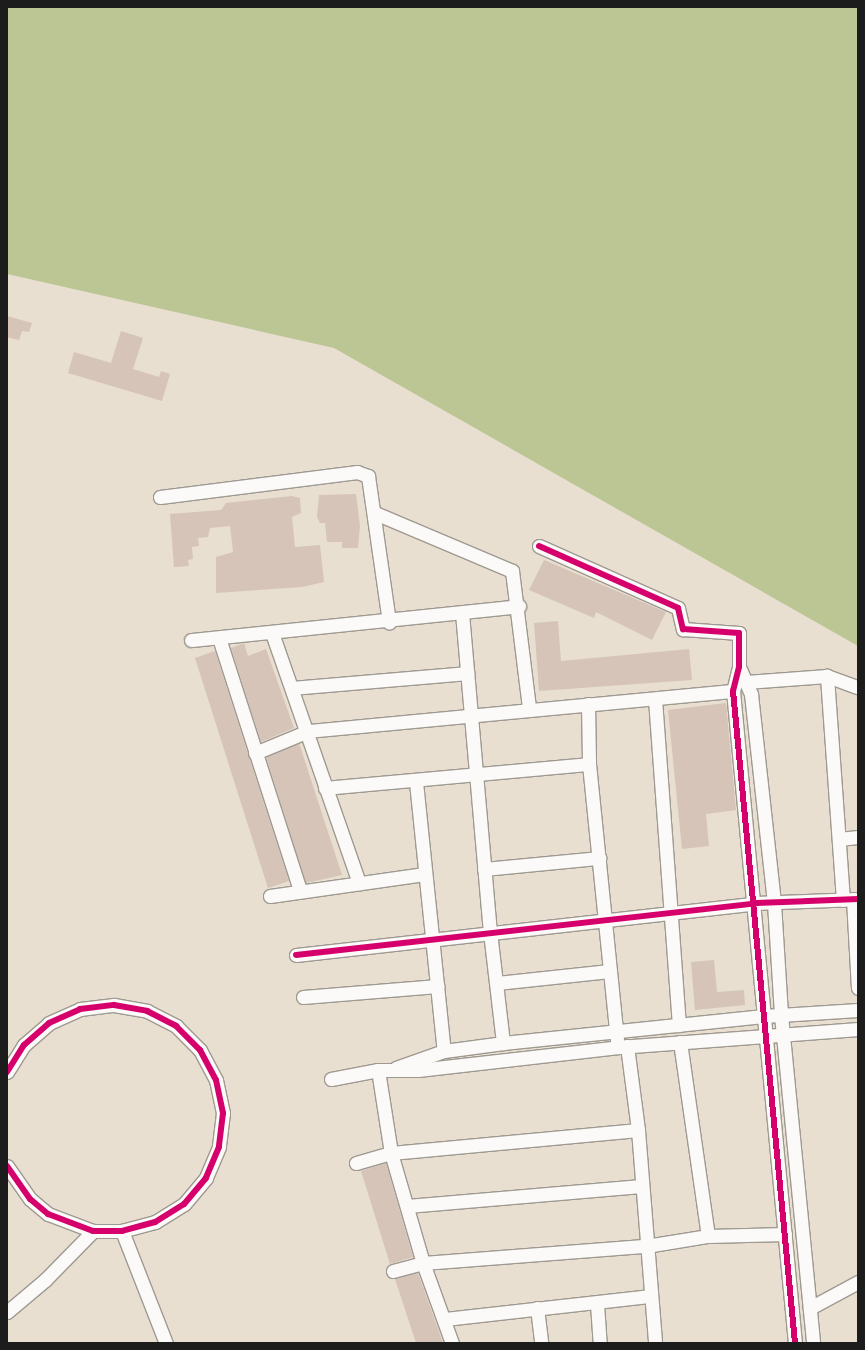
<!DOCTYPE html>
<style>
body{margin:0}
#map{position:relative;width:865px;height:1350px;overflow:hidden;background:#e8dfd1;font-family:Sriracha,sans-serif}
div>[style]{position:absolute}
.forest>*{inset:0;background:#bcc695}
.building>*{inset:0;background:#d5c4b7}
.roads{filter:drop-shadow(1px 0 #9e9991) drop-shadow(-1px 0 #9e9991) drop-shadow(0 1px #9e9991) drop-shadow(0 -1px #9e9991)}
.street>*{height:13px;margin:-6.5px;padding:0 6.5px;transform-origin:6.5px;border-radius:6.5px;background:#fcfaf8}
.cycleway>*{height:6px;margin:-3px;padding:0 3px;transform-origin:3px;border-radius:3px;background:#d6006c}
span{translate:-50% -50%;white-space:nowrap;text-align:center;line-height:1.15;-webkit-text-stroke:3px #f6f6f2;paint-order:stroke}
.frame{position:absolute;inset:0;border:8px solid #1c1c1c;pointer-events:none}
</style>
<div id="map">
<div class="forest">
<i style="clip-path:polygon(7px 7px,858px 7px,858px 646px,334px 348px,7px 274px)"></i>
</div>
<div class="building">
<i style="clip-path:polygon(7px 316px,32px 323px,29px 332px,22px 331px,19px 340px,7px 337px)"></i>
<i style="clip-path:polygon(121px 331px,143px 338px,133px 369px,159px 377px,161px 371px,170px 374px,162px 401px,68px 373px,74px 352px,111px 363px)"></i>
<i style="clip-path:polygon(356px 494px,360px 526px,358px 548px,342px 548px,342px 542px,327px 542px,325px 523px,320px 523px,317px 517px,319px 495px)"></i>
<i style="clip-path:polygon(292px 496px,300px 498px,301px 513px,292px 517px,295px 547px,320px 545px,324px 582px,302px 587px,216px 593px,216px 557px,233px 552px,230px 526px,210px 528px,208px 537px,198px 538px,199px 546px,192px 547px,193px 559px,188px 560px,189px 566px,174px 567px,170px 514px,221px 510px,226px 503px)"></i>
<i style="clip-path:polygon(544px 560px,666px 612px,652px 640px,596px 612px,594px 618px,529px 590px)"></i>
<i style="clip-path:polygon(558px 621px,561px 661px,689px 649px,692px 680px,539px 691px,534px 623px)"></i>
<i style="clip-path:polygon(244px 643px,248px 656px,266px 649px,294px 728px,261px 742px,231px 648px)"></i>
<i style="clip-path:polygon(215px 651px,289px 881px,268px 888px,195px 658px)"></i>
<i style="clip-path:polygon(726px 703px,736px 810px,706px 814px,709px 846px,682px 849px,668px 710px)"></i>
<i style="clip-path:polygon(299px 743px,342px 875px,306px 883px,266px 757px)"></i>
<i style="clip-path:polygon(714px 960px,717px 992px,744px 990px,745px 1005px,695px 1010px,691px 962px)"></i>
<i style="clip-path:polygon(386px 1163px,413px 1257px,390px 1264px,361px 1171px)"></i>
<i style="clip-path:polygon(418px 1273px,443px 1343px,416px 1343px,395px 1279px)"></i>
</div>
<div class="roads">
<div class="street">
<i style="left:160px;top:497px;width:199px;rotate:-7.2deg"></i>
<i style="left:357px;top:472px;width:12px;rotate:20deg"></i>
<i style="left:368px;top:476px;width:148px;rotate:81.8deg"></i>
<i style="left:375px;top:513px;width:149px;rotate:22.9deg"></i>
<i style="left:512px;top:571px;width:138px;rotate:82.9deg"></i>
<i style="left:539px;top:546px;width:152px;rotate:24deg"></i>
<i style="left:678px;top:608px;width:22px;rotate:77deg"></i>
<i style="left:683px;top:629px;width:56px;rotate:4.1deg"></i>
<i style="left:739px;top:633px;width:34px;rotate:90deg"></i>
<i style="left:739px;top:667px;width:25px;rotate:104deg"></i>
<i style="left:733px;top:691px;width:655px;rotate:84.57deg"></i>
<i style="left:462px;top:613px;width:320px;rotate:85deg"></i>
<i style="left:490px;top:932px;width:112px;rotate:83.3deg"></i>
<i style="left:272px;top:633px;width:265px;rotate:70.8deg"></i>
<i style="left:219px;top:638px;width:266px;rotate:72.2deg"></i>
<i style="left:191px;top:640px;width:330px;rotate:-5.9deg"></i>
<i style="left:739px;top:667px;width:30px;rotate:66deg"></i>
<i style="left:751px;top:694px;width:210px;rotate:83.7deg"></i>
<i style="left:774px;top:903px;width:112px;rotate:86.4deg"></i>
<i style="left:781px;top:1015px;width:330px;rotate:84.4deg"></i>
<i style="left:746px;top:682px;width:81px;rotate:-4.2deg"></i>
<i style="left:292px;top:688px;width:176px;rotate:-4.9deg"></i>
<i style="left:655px;top:699px;width:327px;rotate:85.8deg"></i>
<i style="left:588px;top:704px;width:60px;rotate:89deg"></i>
<i style="left:589px;top:764px;width:278px;rotate:84.2deg"></i>
<i style="left:255px;top:753px;width:57px;rotate:-22.5deg"></i>
<i style="left:308px;top:731px;width:427px;rotate:-5.4deg"></i>
<i style="left:416px;top:782px;width:270px;rotate:84.1deg"></i>
<i style="left:325px;top:788px;width:265px;rotate:-5.2deg"></i>
<i style="left:839px;top:839px;width:19px;rotate:-6deg"></i>
<i style="left:484px;top:869px;width:116px;rotate:-5.5deg"></i>
<i style="left:270px;top:896px;width:156px;rotate:-8.1deg"></i>
<i style="left:853px;top:899px;width:89px;rotate:86.8deg"></i>
<i style="left:843px;top:900px;width:225px;rotate:-94.1deg"></i>
<i style="left:827px;top:676px;width:33px;rotate:20deg"></i>
<i style="left:296px;top:955px;width:463px;rotate:-6.4deg"></i>
<i style="left:756px;top:903px;width:102px;rotate:-2.2deg"></i>
<i style="left:497px;top:983px;width:113px;rotate:-6.1deg"></i>
<i style="left:303px;top:997px;width:135px;rotate:-4.7deg"></i>
<i style="left:680px;top:1042px;width:196px;rotate:81.8deg"></i>
<i style="left:627px;top:1046px;width:85px;rotate:82.5deg"></i>
<i style="left:638px;top:1130px;width:214px;rotate:85.4deg"></i>
<i style="left:396px;top:1068px;width:51px;rotate:-19.5deg"></i>
<i style="left:444px;top:1051px;width:60px;rotate:-7.7deg"></i>
<i style="left:503px;top:1043px;width:262px;rotate:-5.9deg"></i>
<i style="left:764px;top:1016px;width:94px;rotate:-3.7deg"></i>
<i style="left:378px;top:1070px;width:84px;rotate:81.1deg"></i>
<i style="left:391px;top:1153px;width:115px;rotate:73.8deg"></i>
<i style="left:423px;top:1263px;width:85px;rotate:70.1deg"></i>
<i style="left:7px;top:1072px;width:32px;rotate:-58deg"></i>
<i style="left:24px;top:1045px;width:33px;rotate:-41deg"></i>
<i style="left:49px;top:1023px;width:34px;rotate:-24deg"></i>
<i style="left:80px;top:1009px;width:34px;rotate:-7deg"></i>
<i style="left:114px;top:1005px;width:34px;rotate:10deg"></i>
<i style="left:147px;top:1011px;width:33px;rotate:27deg"></i>
<i style="left:176px;top:1026px;width:34px;rotate:45deg"></i>
<i style="left:200px;top:1050px;width:34px;rotate:62deg"></i>
<i style="left:216px;top:1080px;width:34px;rotate:78deg"></i>
<i style="left:223px;top:1113px;width:34px;rotate:97deg"></i>
<i style="left:219px;top:1147px;width:34px;rotate:113deg"></i>
<i style="left:206px;top:1178px;width:34px;rotate:130deg"></i>
<i style="left:184px;top:1204px;width:34px;rotate:148deg"></i>
<i style="left:155px;top:1222px;width:34px;rotate:165deg"></i>
<i style="left:122px;top:1231px;width:29px;rotate:180deg"></i>
<i style="left:93px;top:1231px;width:48px;rotate:-159.3deg"></i>
<i style="left:48px;top:1214px;width:23px;rotate:-140deg"></i>
<i style="left:30px;top:1199px;width:40px;rotate:-124.9deg"></i>
<i style="left:331px;top:1079px;width:48px;rotate:-10.8deg"></i>
<i style="left:378px;top:1070px;width:40px"></i>
<i style="left:418px;top:1070px;width:202px;rotate:-6.5deg"></i>
<i style="left:619px;top:1047px;width:240px;rotate:-4.3deg"></i>
<i style="left:356px;top:1163px;width:36px;rotate:-16deg"></i>
<i style="left:391px;top:1153px;width:248px;rotate:-5.3deg"></i>
<i style="left:407px;top:1206px;width:235px;rotate:-4.9deg"></i>
<i style="left:122px;top:1231px;width:120px;rotate:68.6deg"></i>
<i style="left:393px;top:1271px;width:31px;rotate:-15deg"></i>
<i style="left:423px;top:1263px;width:224px;rotate:-4.4deg"></i>
<i style="left:646px;top:1246px;width:63px;rotate:-9.2deg"></i>
<i style="left:708px;top:1236px;width:77px;rotate:-1.5deg"></i>
<i style="left:597px;top:1304px;width:39px;rotate:86deg"></i>
<i style="left:537px;top:1308px;width:35px;rotate:83deg"></i>
<i style="left:810px;top:1308px;width:55px;rotate:-28.4deg"></i>
<i style="left:7px;top:1312px;width:50px;rotate:-40.1deg"></i>
<i style="left:45px;top:1280px;width:69px;rotate:-45.6deg"></i>
<i style="left:445px;top:1319px;width:205px;rotate:-6.4deg"></i>
</div>
</div>
<div class="cycleway">
<i style="left:539px;top:546px;width:152px;rotate:24deg"></i>
<i style="left:678px;top:608px;width:22px;rotate:77deg"></i>
<i style="left:683px;top:629px;width:56px;rotate:4.1deg"></i>
<i style="left:739px;top:633px;width:34px;rotate:90deg"></i>
<i style="left:739px;top:667px;width:25px;rotate:104deg"></i>
<i style="left:733px;top:691px;width:655px;rotate:84.57deg"></i>
<i style="left:296px;top:955px;width:463px;rotate:-6.4deg"></i>
<i style="left:756px;top:903px;width:102px;rotate:-2.2deg"></i>
<i style="left:7px;top:1072px;width:32px;rotate:-58deg"></i>
<i style="left:24px;top:1045px;width:33px;rotate:-41deg"></i>
<i style="left:49px;top:1023px;width:34px;rotate:-24deg"></i>
<i style="left:80px;top:1009px;width:34px;rotate:-7deg"></i>
<i style="left:114px;top:1005px;width:34px;rotate:10deg"></i>
<i style="left:147px;top:1011px;width:33px;rotate:27deg"></i>
<i style="left:176px;top:1026px;width:34px;rotate:45deg"></i>
<i style="left:200px;top:1050px;width:34px;rotate:62deg"></i>
<i style="left:216px;top:1080px;width:34px;rotate:78deg"></i>
<i style="left:223px;top:1113px;width:34px;rotate:97deg"></i>
<i style="left:219px;top:1147px;width:34px;rotate:113deg"></i>
<i style="left:206px;top:1178px;width:34px;rotate:130deg"></i>
<i style="left:184px;top:1204px;width:34px;rotate:148deg"></i>
<i style="left:155px;top:1222px;width:34px;rotate:165deg"></i>
<i style="left:122px;top:1231px;width:29px;rotate:180deg"></i>
<i style="left:93px;top:1231px;width:48px;rotate:-159.3deg"></i>
<i style="left:48px;top:1214px;width:23px;rotate:-140deg"></i>
<i style="left:30px;top:1199px;width:40px;rotate:-124.9deg"></i>
</div>
<div class="frame"></div>
</div>
